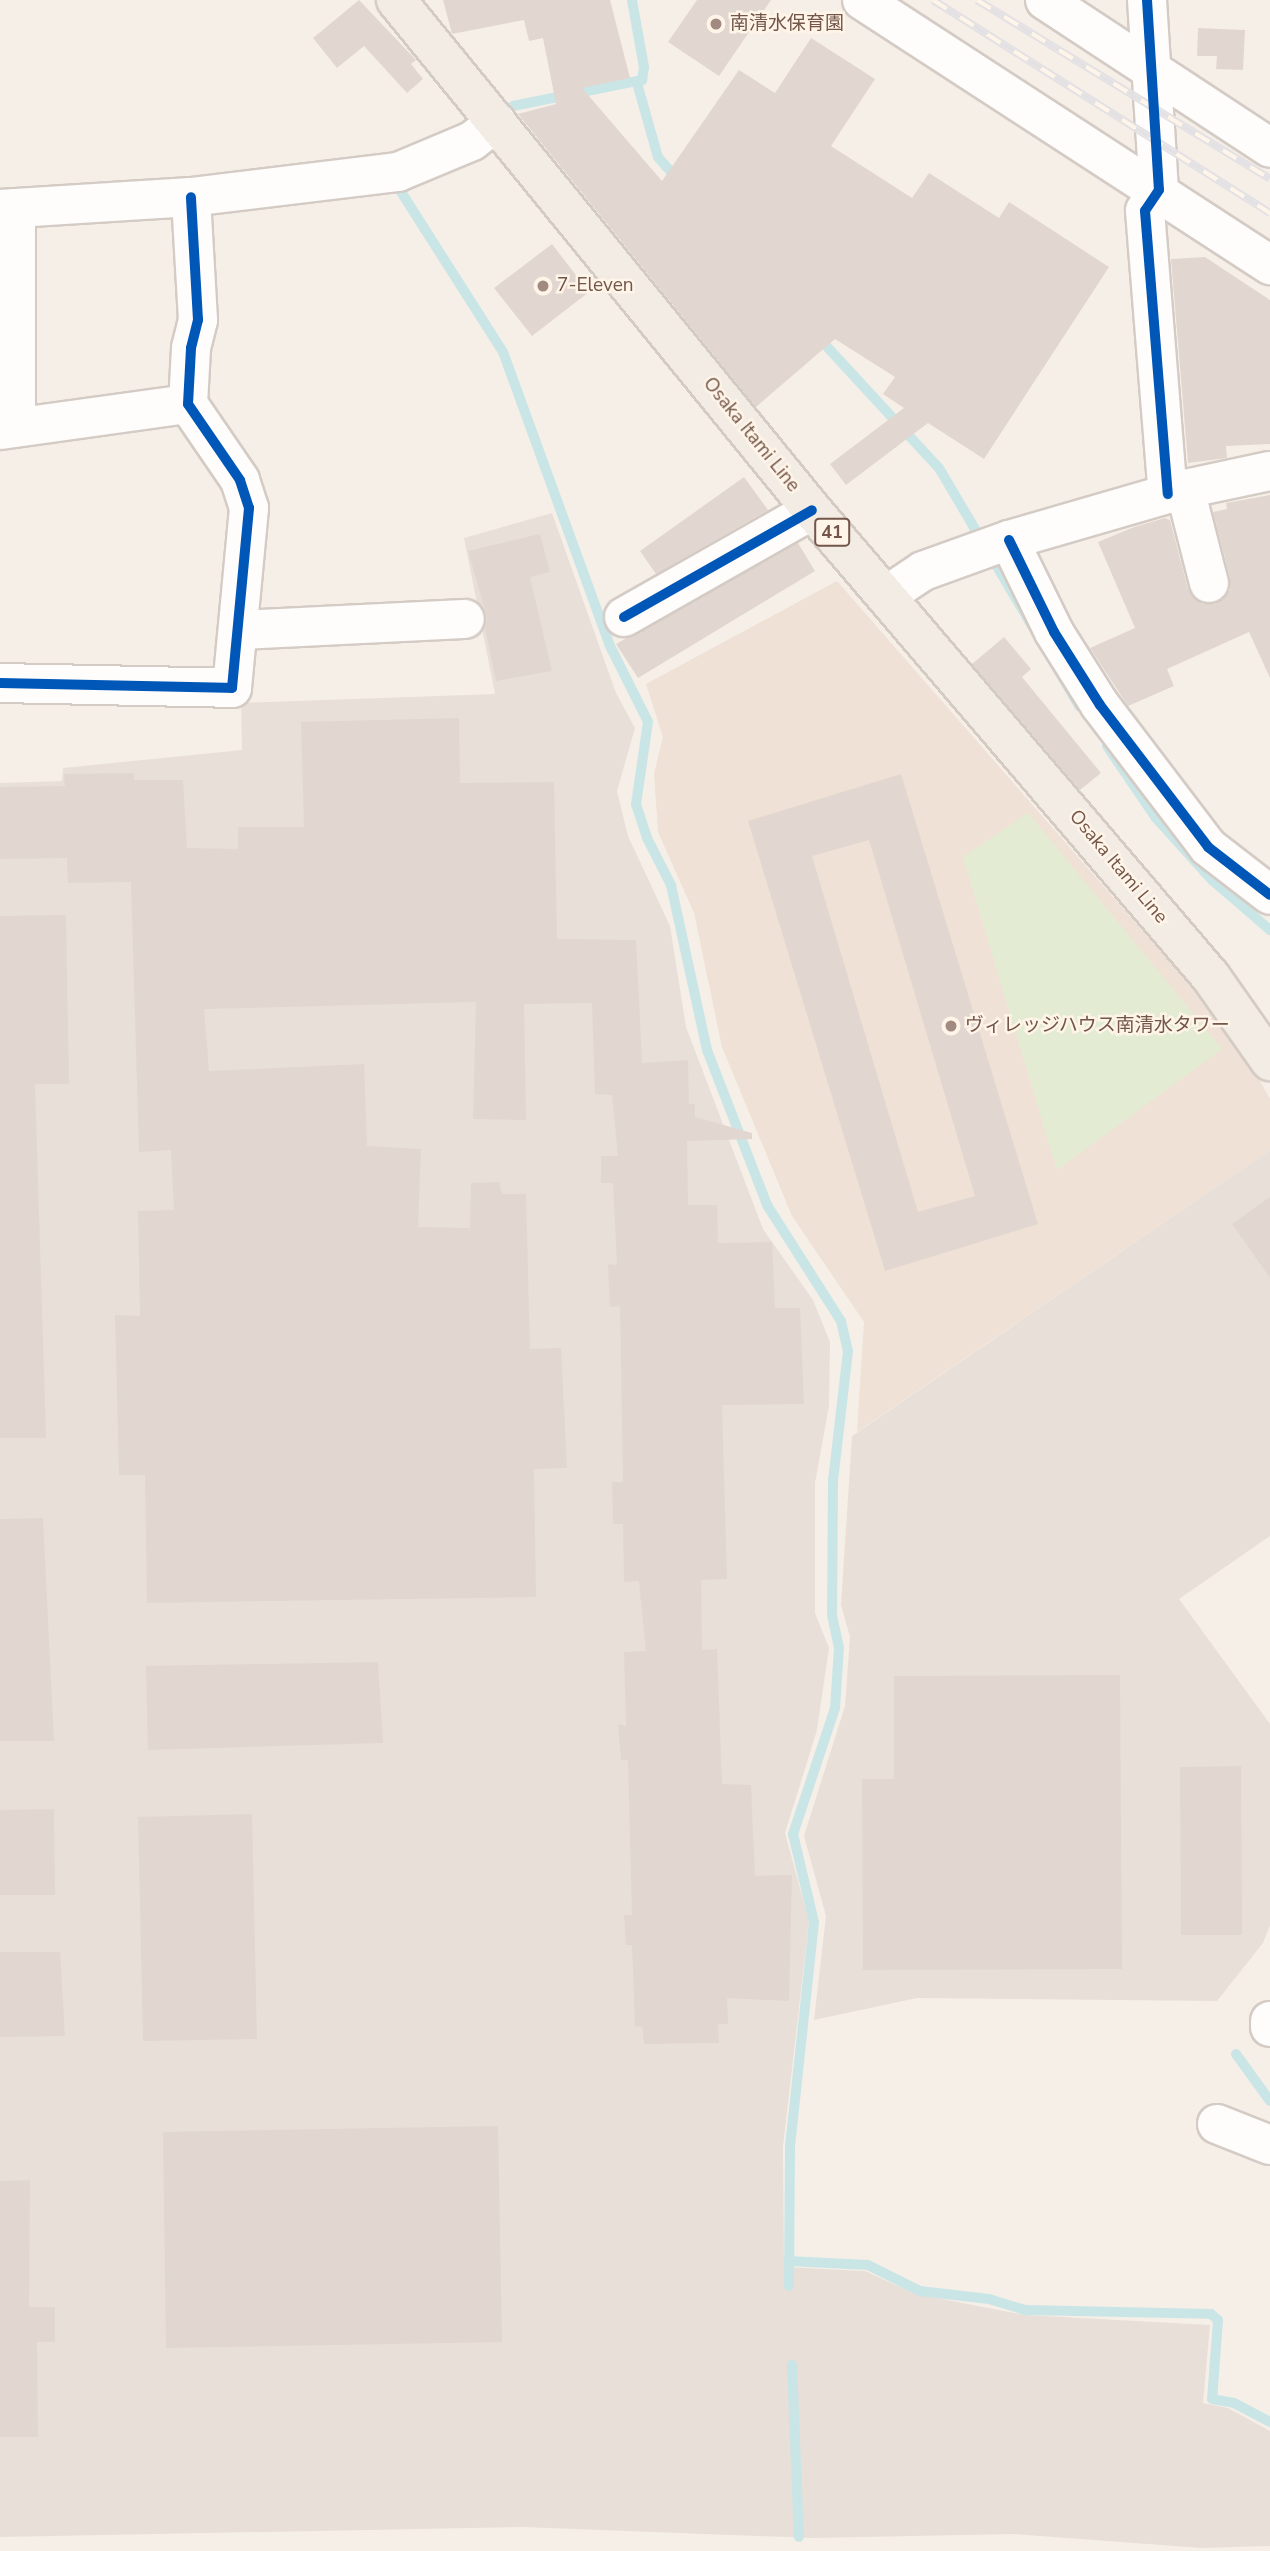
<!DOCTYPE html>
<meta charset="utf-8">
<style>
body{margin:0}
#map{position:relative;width:1270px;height:2551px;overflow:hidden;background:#f6efe8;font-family:"Nunito Sans","Noto Sans JP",sans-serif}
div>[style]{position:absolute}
.residential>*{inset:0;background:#efe1d5}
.industrial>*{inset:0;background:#e8dfd9}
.green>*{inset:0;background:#e3ecd3}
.stream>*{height:10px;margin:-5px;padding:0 5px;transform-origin:5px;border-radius:5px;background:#cae5e6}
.building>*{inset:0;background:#e2d7d0}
.roads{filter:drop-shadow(2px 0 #d4cbc5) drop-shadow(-2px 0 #d4cbc5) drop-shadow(0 2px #d4cbc5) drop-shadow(0 -2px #d4cbc5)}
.minor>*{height:38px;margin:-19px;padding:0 19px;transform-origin:19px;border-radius:19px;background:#fefdfc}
.major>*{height:38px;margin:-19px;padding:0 19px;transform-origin:19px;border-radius:19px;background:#f2ece4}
.rail>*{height:8px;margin-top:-4px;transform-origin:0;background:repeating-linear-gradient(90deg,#fff4e8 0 16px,#e3e1e4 0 32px);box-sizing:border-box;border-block:2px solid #e3e1e4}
.cycleway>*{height:10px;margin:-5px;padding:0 5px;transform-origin:5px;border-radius:5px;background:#0057b8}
.dots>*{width:19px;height:19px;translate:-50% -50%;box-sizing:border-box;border:4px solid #fff4e8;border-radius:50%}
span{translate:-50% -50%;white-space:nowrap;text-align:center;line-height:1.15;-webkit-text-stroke:5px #fff4e8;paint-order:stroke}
.shield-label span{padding:2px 5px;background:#fff4e8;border:2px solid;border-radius:5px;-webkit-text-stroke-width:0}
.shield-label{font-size:18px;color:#735549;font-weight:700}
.poi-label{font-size:19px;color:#735549}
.left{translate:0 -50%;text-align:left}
.street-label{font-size:19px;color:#735549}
</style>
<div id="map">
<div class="residential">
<i style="clip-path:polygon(837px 581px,1237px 1039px,1270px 1099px,1270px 1150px,857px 1432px,864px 1322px,792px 1216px,722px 1047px,694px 913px,658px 832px,654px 774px,663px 737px,646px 684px)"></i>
</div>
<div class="industrial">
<i style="clip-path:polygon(552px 513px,616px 693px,635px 728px,617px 791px,628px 836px,670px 926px,686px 1027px,763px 1229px,813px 1300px,830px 1342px,829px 1406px,815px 1483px,815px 1613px,829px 1648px,817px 1730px,785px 1833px,809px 1921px,783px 2147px,784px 2267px,865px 2271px,916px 2294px,1025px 2315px,1210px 2325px,1203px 2403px,1228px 2408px,1270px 2431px,1270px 2546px,1201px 2548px,1014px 2534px,812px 2538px,523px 2527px,0 2537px,0 783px,62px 781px,63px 768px,242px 750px,241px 703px,495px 694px,464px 538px)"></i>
<i style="clip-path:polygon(1270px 1150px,1270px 1536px,1179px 1599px,1270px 1724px,1270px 1925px,1263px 1943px,1217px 2001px,917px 1998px,814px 2020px,826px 1916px,804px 1836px,845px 1706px,850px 1637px,841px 1605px,852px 1436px)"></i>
</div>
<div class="green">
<i style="clip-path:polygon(1028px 813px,1222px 1049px,1057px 1170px,963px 857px)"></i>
</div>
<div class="stream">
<i style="left:637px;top:83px;width:77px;rotate:74.2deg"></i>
<i style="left:658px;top:157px;width:32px;rotate:49deg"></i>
<i style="left:513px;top:106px;width:132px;rotate:-11.4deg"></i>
<i style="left:642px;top:80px;width:13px;rotate:-81deg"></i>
<i style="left:644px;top:67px;width:68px;rotate:-100.2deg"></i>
<i style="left:396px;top:184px;width:199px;rotate:57.5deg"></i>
<i style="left:503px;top:352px;width:311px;rotate:70deg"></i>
<i style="left:609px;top:644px;width:87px;rotate:63.4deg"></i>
<i style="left:648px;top:722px;width:83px;rotate:98.3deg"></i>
<i style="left:636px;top:804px;width:36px;rotate:72deg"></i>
<i style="left:647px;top:838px;width:53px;rotate:62.9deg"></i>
<i style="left:671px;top:885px;width:169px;rotate:77.7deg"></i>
<i style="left:707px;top:1050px;width:166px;rotate:68.8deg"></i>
<i style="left:767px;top:1205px;width:138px;rotate:57.5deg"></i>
<i style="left:841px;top:1321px;width:31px;rotate:77deg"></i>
<i style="left:848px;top:1351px;width:131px;rotate:96.6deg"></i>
<i style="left:833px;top:1481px;width:134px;rotate:90.4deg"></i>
<i style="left:832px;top:1615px;width:34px;rotate:78deg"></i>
<i style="left:839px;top:1648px;width:60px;rotate:93.8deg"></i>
<i style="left:835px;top:1708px;width:133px;rotate:108.4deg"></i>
<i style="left:793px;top:1834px;width:90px;rotate:76.6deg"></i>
<i style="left:814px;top:1922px;width:225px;rotate:96.1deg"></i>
<i style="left:790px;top:2146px;width:140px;rotate:90.4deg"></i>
<i style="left:818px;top:337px;width:178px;rotate:47.3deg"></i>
<i style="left:939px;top:468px;width:277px;rotate:59.5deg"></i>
<i style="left:1107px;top:746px;width:87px;rotate:55.8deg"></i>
<i style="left:1156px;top:818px;width:84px;rotate:47.9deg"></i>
<i style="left:1212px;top:880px;width:77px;rotate:40.8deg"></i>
<i style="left:1236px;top:2054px;width:58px;rotate:54.1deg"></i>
<i style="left:788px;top:2261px;width:80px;rotate:2.9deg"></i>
<i style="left:868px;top:2265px;width:58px;rotate:26.6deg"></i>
<i style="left:920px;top:2291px;width:69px;rotate:6.6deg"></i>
<i style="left:989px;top:2299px;width:39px;rotate:17deg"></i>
<i style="left:1026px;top:2310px;width:185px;rotate:1.2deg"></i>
<i style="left:1211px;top:2314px;width:9px;rotate:41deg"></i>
<i style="left:1218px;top:2320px;width:79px;rotate:94.3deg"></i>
<i style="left:1212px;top:2399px;width:22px;rotate:10deg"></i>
<i style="left:1234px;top:2403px;width:41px;rotate:27.8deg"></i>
<i style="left:792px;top:2365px;width:172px;rotate:87.7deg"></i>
</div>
<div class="building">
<i style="clip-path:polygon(359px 0,416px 60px,411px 64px,423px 79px,407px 93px,364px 46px,337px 68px,313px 38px)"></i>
<i style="clip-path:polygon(443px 0,610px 0,630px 78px,582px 88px,662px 181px,739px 70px,775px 93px,811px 38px,875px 79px,831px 146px,912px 198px,929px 173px,999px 218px,1009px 202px,1109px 267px,984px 459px,928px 423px,846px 485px,830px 464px,904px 408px,883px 394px,895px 377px,835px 339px,756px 407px,518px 114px,556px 104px,543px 38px,529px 41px,524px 20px,452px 34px)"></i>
<i style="clip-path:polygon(697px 0,771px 0,719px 76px,668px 42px)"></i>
<i style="clip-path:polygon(1198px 28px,1245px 30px,1243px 70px,1216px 69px,1217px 56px,1197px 56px)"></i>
<i style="clip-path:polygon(552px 244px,589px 292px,532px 336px,494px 288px)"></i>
<i style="clip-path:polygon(1205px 257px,1270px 300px,1270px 444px,1226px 446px,1227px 458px,1188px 463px,1171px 259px)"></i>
<i style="clip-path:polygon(744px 477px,768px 510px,656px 574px,640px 551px)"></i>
<i style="clip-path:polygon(1270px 495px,1270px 678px,1249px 632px,1167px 669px,1174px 686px,1128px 706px,1090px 648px,1135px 628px,1098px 542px,1134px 527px,1165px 518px,1170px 520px,1188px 589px,1202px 604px,1215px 604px,1230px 590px,1230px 578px,1213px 512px,1227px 509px,1226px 503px)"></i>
<i style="clip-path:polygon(540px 534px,550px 572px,530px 577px,552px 671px,496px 681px,485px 629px,487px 617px,468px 551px)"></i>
<i style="clip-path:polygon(798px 543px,815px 571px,638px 678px,616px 644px)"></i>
<i style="clip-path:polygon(1004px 637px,1031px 669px,1022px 677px,1101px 773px,1080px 790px,972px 664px)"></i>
<i style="clip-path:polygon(459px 718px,460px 783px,554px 782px,557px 939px,636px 940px,642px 1063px,688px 1060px,689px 1104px,695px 1104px,695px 1117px,752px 1133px,752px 1139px,687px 1141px,688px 1205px,717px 1205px,718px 1243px,772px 1242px,775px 1308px,800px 1308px,804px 1404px,722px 1405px,727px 1579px,701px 1580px,702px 1650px,717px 1649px,722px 1784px,751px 1785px,755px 1876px,792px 1875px,789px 2001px,727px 1998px,728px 2024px,718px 2024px,719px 2043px,644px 2044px,642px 2027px,635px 2026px,632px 1945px,626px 1945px,624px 1915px,632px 1915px,628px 1760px,621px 1760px,618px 1724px,626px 1726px,624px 1652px,646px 1651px,639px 1581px,624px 1582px,623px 1524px,613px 1524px,612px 1482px,623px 1482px,620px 1306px,610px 1307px,608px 1264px,617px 1265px,613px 1183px,601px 1183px,601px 1156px,618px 1156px,612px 1095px,595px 1094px,592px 1003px,524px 1004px,526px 1120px,473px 1119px,476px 1002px,204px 1009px,209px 1071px,364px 1064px,367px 1146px,421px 1149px,418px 1227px,470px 1228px,471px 1183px,499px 1182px,502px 1194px,526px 1194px,530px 1349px,561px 1348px,567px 1468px,534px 1469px,536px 1597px,147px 1603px,145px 1475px,119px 1475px,115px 1315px,140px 1316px,138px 1211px,174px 1210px,171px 1150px,139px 1152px,131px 882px,68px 883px,67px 858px,0 859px,0 787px,65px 786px,64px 774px,134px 773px,134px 780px,183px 780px,187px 848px,238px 849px,238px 827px,304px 827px,301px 722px)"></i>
<i style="clip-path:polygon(evenodd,901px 774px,1038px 1224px,885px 1271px,748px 821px,901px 774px,869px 840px,975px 1196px,918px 1212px,812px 856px,869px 840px)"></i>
<i style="clip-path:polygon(66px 915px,69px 1084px,35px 1084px,46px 1438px,0 1438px,0 916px)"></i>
<i style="clip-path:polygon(1270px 1197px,1270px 1278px,1232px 1224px)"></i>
<i style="clip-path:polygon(43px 1518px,54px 1741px,0 1741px,0 1519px)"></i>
<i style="clip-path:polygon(378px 1662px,383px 1743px,148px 1750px,146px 1666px)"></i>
<i style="clip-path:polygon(1120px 1675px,1122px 1969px,863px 1970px,862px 1779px,894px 1779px,894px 1676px)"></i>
<i style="clip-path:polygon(1241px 1766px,1242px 1935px,1181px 1935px,1180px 1767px)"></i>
<i style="clip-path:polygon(54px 1809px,55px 1895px,0 1895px,0 1810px)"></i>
<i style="clip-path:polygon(252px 1814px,257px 2039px,143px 2041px,138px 1817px)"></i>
<i style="clip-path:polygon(0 1952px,60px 1952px,65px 2036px,0 2037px)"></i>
<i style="clip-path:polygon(498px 2126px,502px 2342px,166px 2348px,163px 2132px)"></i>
<i style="clip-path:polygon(30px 2180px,29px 2307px,55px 2307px,55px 2342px,37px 2342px,38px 2437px,0 2437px,0 2181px)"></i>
</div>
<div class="roads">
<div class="minor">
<i style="left:862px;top:0;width:487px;rotate:33deg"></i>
<i style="left:1045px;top:0;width:269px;rotate:33.3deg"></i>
<i style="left:1147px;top:0;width:190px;rotate:86.4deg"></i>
<i style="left:1159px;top:190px;width:25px;rotate:124deg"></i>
<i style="left:1145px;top:211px;width:284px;rotate:85.4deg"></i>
<i style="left:16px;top:208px;width:217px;rotate:90deg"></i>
<i style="left:0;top:209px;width:191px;rotate:-3.6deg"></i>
<i style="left:191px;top:197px;width:209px;rotate:-6.9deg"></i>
<i style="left:398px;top:172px;width:80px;rotate:-22.7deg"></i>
<i style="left:472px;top:141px;width:31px;rotate:-38deg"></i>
<i style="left:0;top:430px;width:190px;rotate:-7.9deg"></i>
<i style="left:1185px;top:489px;width:97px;rotate:75.7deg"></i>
<i style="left:1009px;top:540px;width:102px;rotate:63.9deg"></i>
<i style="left:1054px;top:632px;width:86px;rotate:57.8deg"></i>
<i style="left:1100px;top:705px;width:178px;rotate:52.7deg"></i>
<i style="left:1208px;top:847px;width:78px;rotate:37.7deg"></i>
<i style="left:887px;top:595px;width:43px;rotate:-33.7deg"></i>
<i style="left:923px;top:571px;width:91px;rotate:-19.8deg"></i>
<i style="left:1009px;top:540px;width:183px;rotate:-16.2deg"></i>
<i style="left:1185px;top:489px;width:87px;rotate:-12deg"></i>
<i style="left:624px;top:617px;width:216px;rotate:-29.6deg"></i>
<i style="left:239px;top:630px;width:226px;rotate:-2.8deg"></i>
<i style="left:0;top:683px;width:232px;rotate:1.2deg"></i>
<i style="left:232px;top:688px;width:181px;rotate:-84.6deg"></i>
<i style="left:249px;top:508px;width:29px;rotate:-108deg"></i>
<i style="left:240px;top:480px;width:92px;rotate:-124.4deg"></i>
<i style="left:188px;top:404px;width:56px;rotate:-86.9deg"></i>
<i style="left:191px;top:348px;width:29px;rotate:-76deg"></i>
<i style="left:198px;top:320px;width:123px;rotate:-93.3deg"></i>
<i style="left:1270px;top:2021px;width:6px;rotate:90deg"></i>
<i style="left:1217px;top:2124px;width:57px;rotate:21.6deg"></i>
</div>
<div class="major">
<i style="left:396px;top:0;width:658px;rotate:50.8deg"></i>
<i style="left:812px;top:510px;width:614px;rotate:49.49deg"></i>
<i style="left:1211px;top:977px;width:103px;rotate:54.9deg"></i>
</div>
</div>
<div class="rail">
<i style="left:933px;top:0;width:399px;rotate:32.3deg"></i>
<i style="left:977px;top:0;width:343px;rotate:31.4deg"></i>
</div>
<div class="cycleway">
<i style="left:1147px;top:0;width:190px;rotate:86.4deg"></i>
<i style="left:1159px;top:190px;width:25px;rotate:124deg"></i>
<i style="left:1145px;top:211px;width:284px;rotate:85.4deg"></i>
<i style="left:1009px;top:540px;width:102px;rotate:63.9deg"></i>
<i style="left:1054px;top:632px;width:86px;rotate:57.8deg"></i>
<i style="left:1100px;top:705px;width:178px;rotate:52.7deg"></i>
<i style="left:1208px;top:847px;width:78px;rotate:37.7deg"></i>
<i style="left:624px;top:617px;width:216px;rotate:-29.6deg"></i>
<i style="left:0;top:683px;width:232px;rotate:1.2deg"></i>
<i style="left:232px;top:688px;width:181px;rotate:-84.6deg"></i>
<i style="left:249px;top:508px;width:29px;rotate:-108deg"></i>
<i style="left:240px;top:480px;width:92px;rotate:-124.4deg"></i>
<i style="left:188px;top:404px;width:56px;rotate:-86.9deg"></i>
<i style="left:191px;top:348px;width:29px;rotate:-76deg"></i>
<i style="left:198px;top:320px;width:123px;rotate:-93.3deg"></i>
</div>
<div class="dots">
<i style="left:716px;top:24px;background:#a18b81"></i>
<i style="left:543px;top:286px;background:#a18b81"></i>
<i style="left:951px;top:1026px;background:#a18b81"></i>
</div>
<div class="shield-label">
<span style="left:832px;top:532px">41</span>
</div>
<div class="poi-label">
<span class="left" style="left:730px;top:24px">南清水保育園</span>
<span class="left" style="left:557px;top:286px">7-Eleven</span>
<span class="left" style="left:965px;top:1026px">ヴィレッジハウス南清水タワー</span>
</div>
<div class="street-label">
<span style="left:751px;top:435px;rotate:51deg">Osaka Itami Line</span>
<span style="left:1118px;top:867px;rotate:50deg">Osaka Itami Line</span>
</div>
</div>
